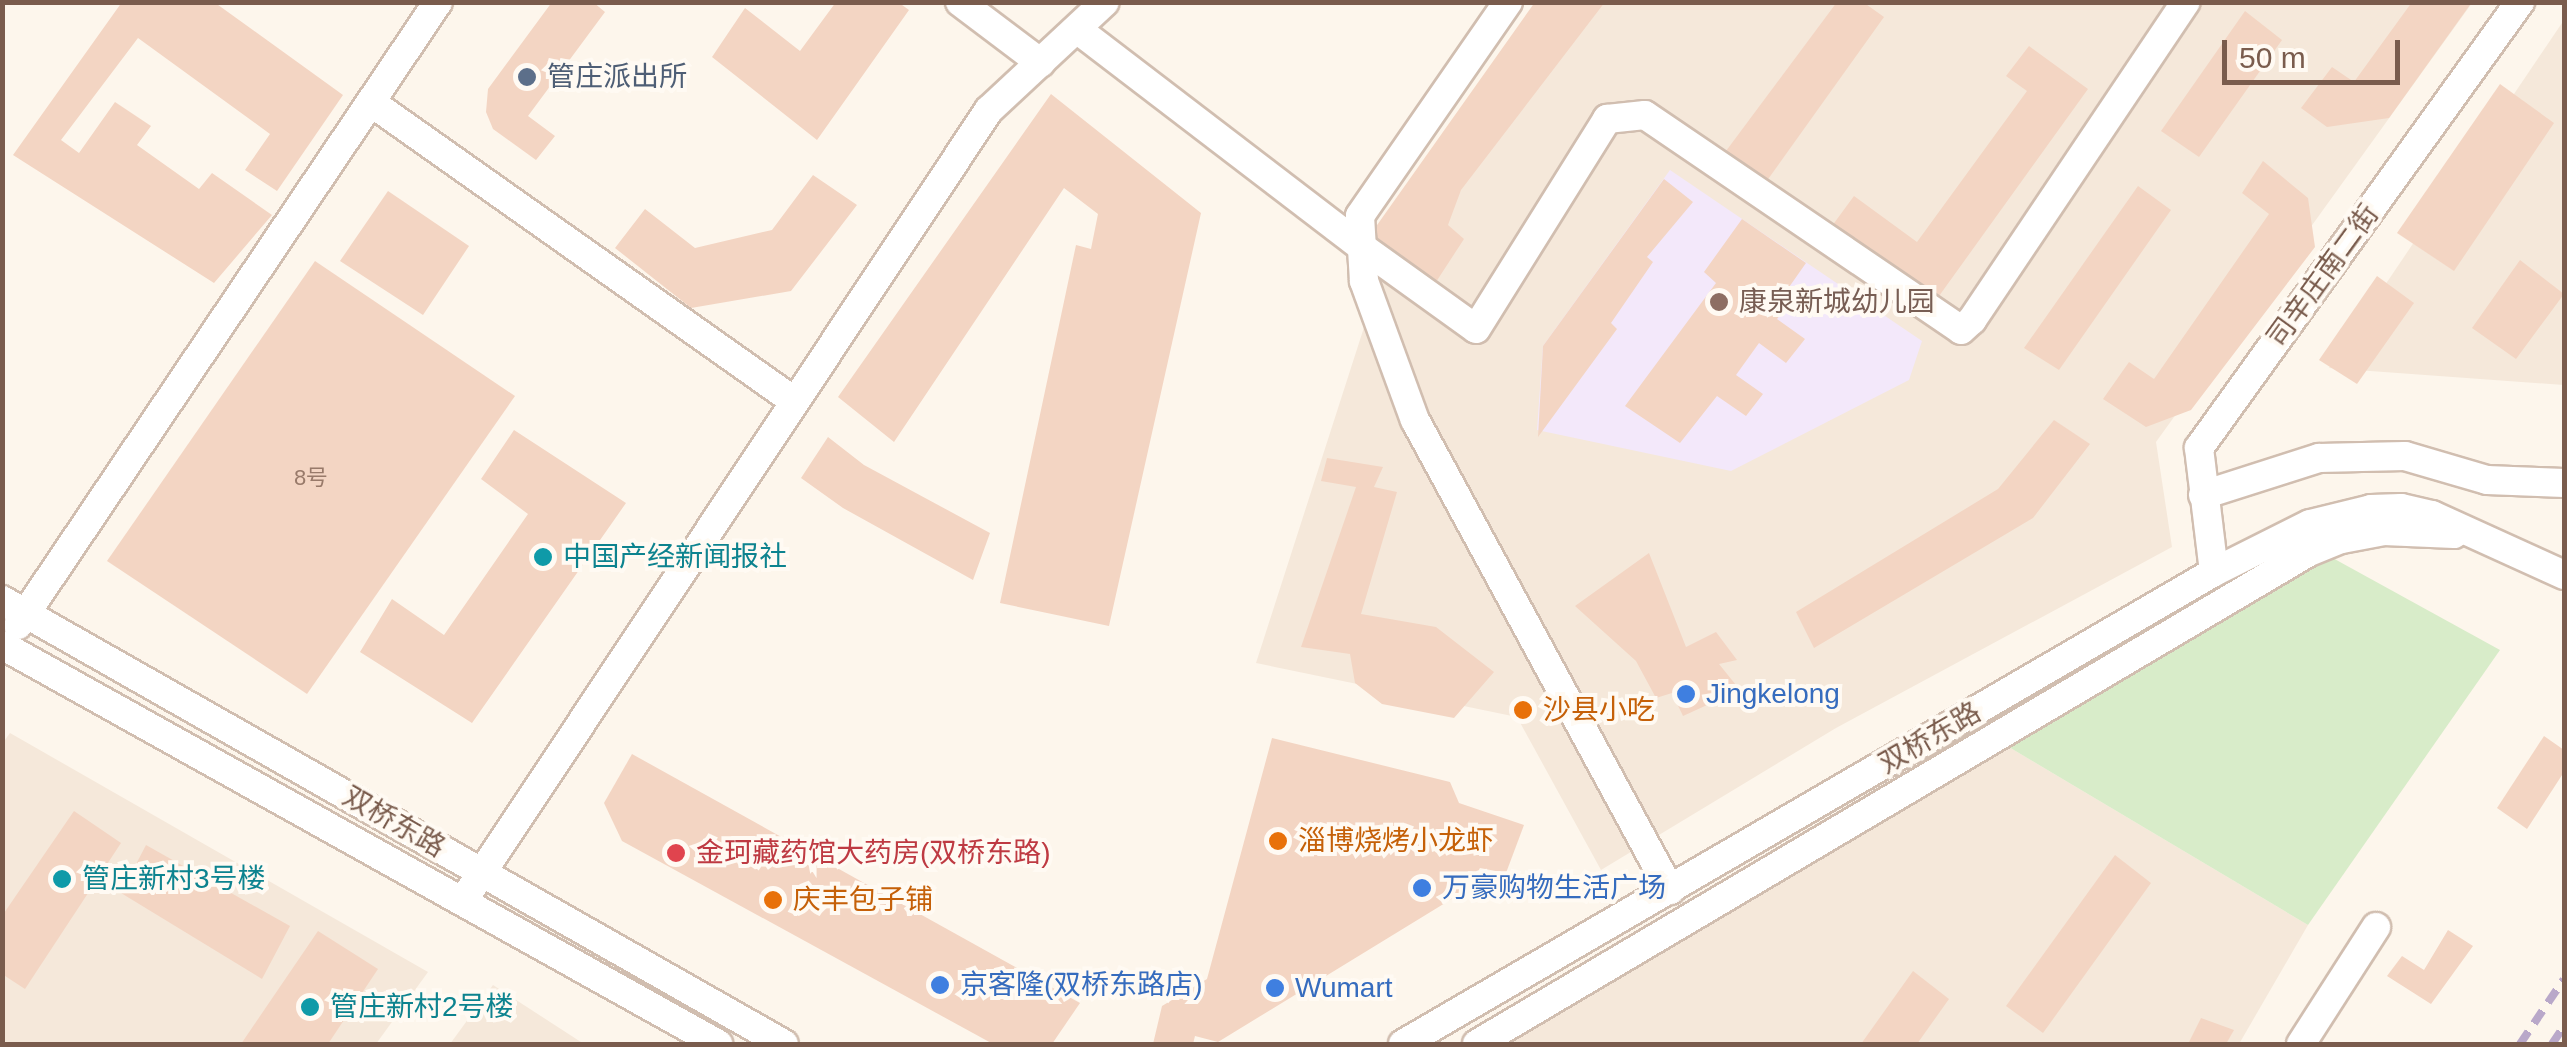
<!DOCTYPE html>
<meta charset="utf-8">
<style>
body{margin:0}
#map{position:relative;width:2567px;height:1047px;overflow:hidden;background:#fdf6ec;font-family:Helvetica,"Noto Sans SC",sans-serif}
div>[style]{position:absolute}
.residential>*{inset:0;background:#f5e8da}
.education>*{inset:0;background:#f3e8fa}
.green>*{inset:0;background:#d8ecc9}
.building>*{inset:0;background:#f3d5c3}
.roads{filter:drop-shadow(2px 0 #d1beb0) drop-shadow(-2px 0 #d1beb0) drop-shadow(0 2px #d1beb0) drop-shadow(0 -2px #d1beb0)}
.minor>*{height:28px;margin:-14px;padding:0 14px;transform-origin:14px;border-radius:14px;background:#fff}
.rail>*{height:8px;margin-top:-4px;transform-origin:0;background:repeating-linear-gradient(90deg,#b9a8c9 0 15px,transparent 0 25px)}
.dots>*{width:28px;height:28px;translate:-50% -50%;box-sizing:border-box;border:5px solid #fffaf3;border-radius:50%}
span{translate:-50% -50%;white-space:nowrap;text-align:center;line-height:1.15;-webkit-text-stroke:8px #fffaf3;paint-order:stroke}
.number-label{font-size:22px;color:#987a6a}
.number-label span{-webkit-text-stroke-width:0}
.service-label{font-size:28px;color:#4e5e75}
.left{translate:0 -50%;text-align:left}
.street-label{font-size:28px;color:#7a5c4d}
.education-label{font-size:28px;color:#785e54}
.culture-label{font-size:28px;color:#0d838f}
.shop-label{font-size:28px;color:#366cbe}
.food-label{font-size:28px;color:#c56008}
.health-label{font-size:28px;color:#be3a42}
.frame{position:absolute;inset:0;border:5px solid #7a5c4d;pointer-events:none}
.scale{position:absolute;left:2222px;top:40px;width:178px;height:45px;box-sizing:border-box;border:5px solid #7a5c4d;border-top:0;padding-left:12px;font-size:30px;line-height:35px;white-space:nowrap;color:#7a5c4d;-webkit-text-stroke:8px #fffaf3;paint-order:stroke}
</style>
<div id="map">
<div class="residential">
<i style="clip-path:polygon(1556px 3px,2472px 3px,2156px 442px,2172px 547px,1836px 728px,1601px 870px,1517px 717px,1256px 663px,1395px 231px)"></i>
<i style="clip-path:polygon(2564px 20px,2564px 385px,2329px 368px)"></i>
<i style="clip-path:polygon(10px 733px,428px 972px,376px 1044px,3px 1044px,2px 744px)"></i>
<i style="clip-path:polygon(1992px 737px,2308px 925px,2239px 1044px,1501px 1044px)"></i>
<i style="clip-path:polygon(493px 985px,584px 1044px,450px 1044px)"></i>
</div>
<div class="education">
<i style="clip-path:polygon(1670px 170px,1922px 341px,1909px 380px,1731px 471px,1537px 430px,1543px 346px)"></i>
</div>
<div class="green">
<i style="clip-path:polygon(2320px 551px,2500px 650px,2308px 925px,1992px 737px)"></i>
</div>
<div class="building">
<i style="clip-path:polygon(122px 2px,214px 2px,343px 95px,277px 191px,245px 170px,270px 134px,138px 38px,61px 140px,79px 153px,115px 102px,151px 126px,137px 145px,199px 189px,212px 173px,272px 215px,214px 283px,13px 155px)"></i>
<i style="clip-path:polygon(552px 2px,593px 2px,605px 12px,528px 116px,555px 136px,536px 160px,493px 129px,486px 112px,488px 89px)"></i>
<i style="clip-path:polygon(836px 2px,898px 2px,909px 10px,817px 140px,712px 57px,745px 8px,800px 51px)"></i>
<i style="clip-path:polygon(1535px 2px,1605px 2px,1461px 190px,1448px 225px,1464px 239px,1436px 282px,1370px 235px)"></i>
<i style="clip-path:polygon(1837px 2px,1863px 2px,1884px 17px,1766px 182px,1726px 151px)"></i>
<i style="clip-path:polygon(2412px 2px,2472px 2px,2389px 118px,2327px 127px,2301px 108px,2332px 67px,2354px 82px)"></i>
<i style="clip-path:polygon(2245px 11px,2282px 40px,2199px 157px,2161px 131px)"></i>
<i style="clip-path:polygon(2029px 46px,2088px 89px,1934px 303px,1829px 230px,1854px 196px,1917px 242px,2027px 91px,2006px 76px)"></i>
<i style="clip-path:polygon(2500px 84px,2554px 123px,2454px 271px,2397px 233px)"></i>
<i style="clip-path:polygon(1051px 94px,1201px 213px,1109px 626px,1000px 603px,1076px 245px,1091px 249px,1098px 214px,1064px 188px,894px 442px,838px 397px)"></i>
<i style="clip-path:polygon(2263px 161px,2308px 198px,2315px 247px,2191px 410px,2146px 427px,2103px 399px,2129px 362px,2154px 379px,2269px 214px,2242px 193px)"></i>
<i style="clip-path:polygon(813px 175px,857px 205px,791px 291px,691px 308px,615px 248px,645px 209px,695px 248px,772px 230px)"></i>
<i style="clip-path:polygon(1664px 179px,1693px 202px,1647px 257px,1653px 262px,1611px 323px,1617px 329px,1538px 437px,1543px 346px)"></i>
<i style="clip-path:polygon(2138px 186px,2171px 210px,2059px 370px,2024px 348px)"></i>
<i style="clip-path:polygon(388px 191px,469px 246px,423px 315px,340px 261px)"></i>
<i style="clip-path:polygon(1742px 219px,1806px 263px,1787px 290px,1795px 297px,1777px 319px,1805px 339px,1786px 363px,1759px 343px,1736px 375px,1763px 394px,1746px 416px,1717px 396px,1680px 443px,1625px 406px,1716px 283px,1704px 272px)"></i>
<i style="clip-path:polygon(2520px 260px,2564px 294px,2516px 359px,2472px 328px)"></i>
<i style="clip-path:polygon(315px 261px,515px 396px,307px 694px,107px 561px)"></i>
<i style="clip-path:polygon(2377px 276px,2414px 303px,2357px 384px,2319px 360px)"></i>
<i style="clip-path:polygon(2054px 420px,2090px 444px,2033px 518px,1814px 648px,1796px 612px,1998px 489px)"></i>
<i style="clip-path:polygon(514px 430px,626px 503px,472px 723px,360px 652px,392px 599px,444px 635px,528px 514px,481px 479px)"></i>
<i style="clip-path:polygon(828px 437px,864px 465px,990px 533px,973px 580px,843px 508px,801px 478px)"></i>
<i style="clip-path:polygon(1327px 458px,1383px 467px,1374px 487px,1397px 492px,1361px 614px,1436px 627px,1494px 672px,1454px 718px,1382px 704px,1355px 683px,1350px 654px,1301px 647px,1356px 487px,1321px 481px)"></i>
<i style="clip-path:polygon(1649px 553px,1686px 647px,1716px 632px,1737px 660px,1719px 664px,1740px 690px,1683px 716px,1672px 693px,1656px 698px,1636px 661px,1575px 606px)"></i>
<i style="clip-path:polygon(2544px 736px,2564px 750px,2564px 772px,2527px 829px,2497px 808px)"></i>
<i style="clip-path:polygon(1272px 738px,1450px 782px,1459px 803px,1524px 825px,1506px 873px,1480px 868px,1468px 889px,1218px 1042px,1195px 1036px,1193px 1044px,1153px 1044px,1162px 1006px,1207px 979px)"></i>
<i style="clip-path:polygon(632px 754px,1080px 1003px,1052px 1044px,993px 1044px,622px 841px,604px 803px)"></i>
<i style="clip-path:polygon(74px 811px,121px 843px,25px 989px,2px 974px,2px 916px)"></i>
<i style="clip-path:polygon(146px 845px,290px 926px,262px 979px,121px 893px)"></i>
<i style="clip-path:polygon(2115px 855px,2151px 883px,2043px 1033px,2006px 1006px)"></i>
<i style="clip-path:polygon(2448px 930px,2473px 946px,2431px 1004px,2387px 976px,2402px 956px,2424px 970px)"></i>
<i style="clip-path:polygon(318px 931px,378px 969px,328px 1044px,241px 1044px)"></i>
<i style="clip-path:polygon(1913px 971px,1949px 999px,1917px 1044px,1861px 1044px)"></i>
<i style="clip-path:polygon(2201px 1018px,2234px 1030px,2226px 1044px,2188px 1044px)"></i>
</div>
<div class="roads">
<div class="minor">
<i style="left:960px;top:2px;width:101px;rotate:37deg"></i>
<i style="left:1508px;top:2px;width:260px;rotate:124.7deg"></i>
<i style="left:1360px;top:216px;width:65px;rotate:86.5deg"></i>
<i style="left:1364px;top:281px;width:148px;rotate:69.9deg"></i>
<i style="left:1415px;top:420px;width:535px;rotate:61.52deg"></i>
<i style="left:1078px;top:30px;width:357px;rotate:37.4deg"></i>
<i style="left:1362px;top:247px;width:140px;rotate:35.7deg"></i>
<i style="left:1476px;top:329px;width:248px;rotate:-58deg"></i>
<i style="left:1607px;top:119px;width:38px;rotate:-6deg"></i>
<i style="left:1645px;top:115px;width:382px;rotate:34.2deg"></i>
<i style="left:1961px;top:330px;width:15px;rotate:-42deg"></i>
<i style="left:1972px;top:320px;width:383px;rotate:-56.1deg"></i>
<i style="left:372px;top:103px;width:517px;rotate:35.23deg"></i>
<i style="left:2203px;top:495px;width:122px;rotate:-17.7deg"></i>
<i style="left:2319px;top:458px;width:86px;rotate:-1.3deg"></i>
<i style="left:2405px;top:456px;width:85px;rotate:16.3deg"></i>
<i style="left:2487px;top:480px;width:77px;rotate:2.2deg"></i>
<i style="left:2214px;top:572px;width:125px;rotate:-96.9deg"></i>
<i style="left:2199px;top:448px;width:550px;rotate:-54.26deg"></i>
<i style="left:2px;top:600px;width:899px;rotate:29.59deg"></i>
<i style="left:18px;top:625px;width:751px;rotate:-56.01deg"></i>
<i style="left:2px;top:645px;width:820px;rotate:29.13deg"></i>
<i style="left:463px;top:901px;width:950px;rotate:-56.38deg"></i>
<i style="left:989px;top:110px;width:158px;rotate:-43deg"></i>
<i style="left:1403px;top:1044px;width:938px;rotate:-30.2deg"></i>
<i style="left:2214px;top:572px;width:107px;rotate:-26.6deg"></i>
<i style="left:2310px;top:524px;width:63px;rotate:-13.8deg"></i>
<i style="left:2371px;top:509px;width:30px;rotate:-2deg"></i>
<i style="left:2401px;top:508px;width:32px;rotate:13deg"></i>
<i style="left:2432px;top:515px;width:145px;rotate:24.4deg"></i>
<i style="left:1477px;top:1044px;width:967px;rotate:-30.6deg"></i>
<i style="left:2309px;top:552px;width:35px;rotate:-22deg"></i>
<i style="left:2342px;top:539px;width:43px;rotate:-10.8deg"></i>
<i style="left:2384px;top:531px;width:70px;rotate:2.5deg"></i>
<i style="left:2301px;top:1044px;width:139px;rotate:-57.3deg"></i>
</div>
</div>
<div class="rail">
<i style="left:2520px;top:1044px;width:78px;rotate:-55.9deg"></i>
<i style="left:2552px;top:1044px;width:22px;rotate:-56deg"></i>
</div>
<div class="dots">
<i style="left:527px;top:77px;background:#5c6f8a"></i>
<i style="left:1719px;top:302px;background:#8d6e63"></i>
<i style="left:543px;top:557px;background:#0f9aa8"></i>
<i style="left:1686px;top:694px;background:#3f7fe0"></i>
<i style="left:1523px;top:710px;background:#e8710a"></i>
<i style="left:1278px;top:841px;background:#e8710a"></i>
<i style="left:676px;top:853px;background:#e0444e"></i>
<i style="left:62px;top:879px;background:#0f9aa8"></i>
<i style="left:1422px;top:888px;background:#3f7fe0"></i>
<i style="left:773px;top:900px;background:#e8710a"></i>
<i style="left:940px;top:985px;background:#3f7fe0"></i>
<i style="left:1275px;top:988px;background:#3f7fe0"></i>
<i style="left:310px;top:1007px;background:#0f9aa8"></i>
</div>
<div class="number-label">
<span style="left:311px;top:478px">8号</span>
</div>
<div class="service-label">
<span class="left" style="left:547px;top:77px">管庄派出所</span>
</div>
<div class="street-label">
<span style="left:2323px;top:276px;rotate:-54deg">司辛庄南二街</span>
<span style="left:1930px;top:738px;rotate:-30deg">双桥东路</span>
<span style="left:394px;top:822px;rotate:30deg">双桥东路</span>
</div>
<div class="education-label">
<span class="left" style="left:1739px;top:302px">康泉新城幼儿园</span>
</div>
<div class="culture-label">
<span class="left" style="left:563px;top:557px">中国产经新闻报社</span>
<span class="left" style="left:82px;top:879px">管庄新村3号楼</span>
<span class="left" style="left:330px;top:1007px">管庄新村2号楼</span>
</div>
<div class="shop-label">
<span class="left" style="left:1706px;top:694px">Jingkelong</span>
<span class="left" style="left:1442px;top:888px">万豪购物生活广场</span>
<span class="left" style="left:960px;top:985px">京客隆(双桥东路店)</span>
<span class="left" style="left:1295px;top:988px">Wumart</span>
</div>
<div class="food-label">
<span class="left" style="left:1543px;top:710px">沙县小吃</span>
<span class="left" style="left:1298px;top:841px">淄博烧烤小龙虾</span>
<span class="left" style="left:793px;top:900px">庆丰包子铺</span>
</div>
<div class="health-label">
<span class="left" style="left:696px;top:853px">金珂藏药馆大药房(双桥东路)</span>
</div>
<div class="frame"></div>
<div class="scale">50 m</div>
</div>
